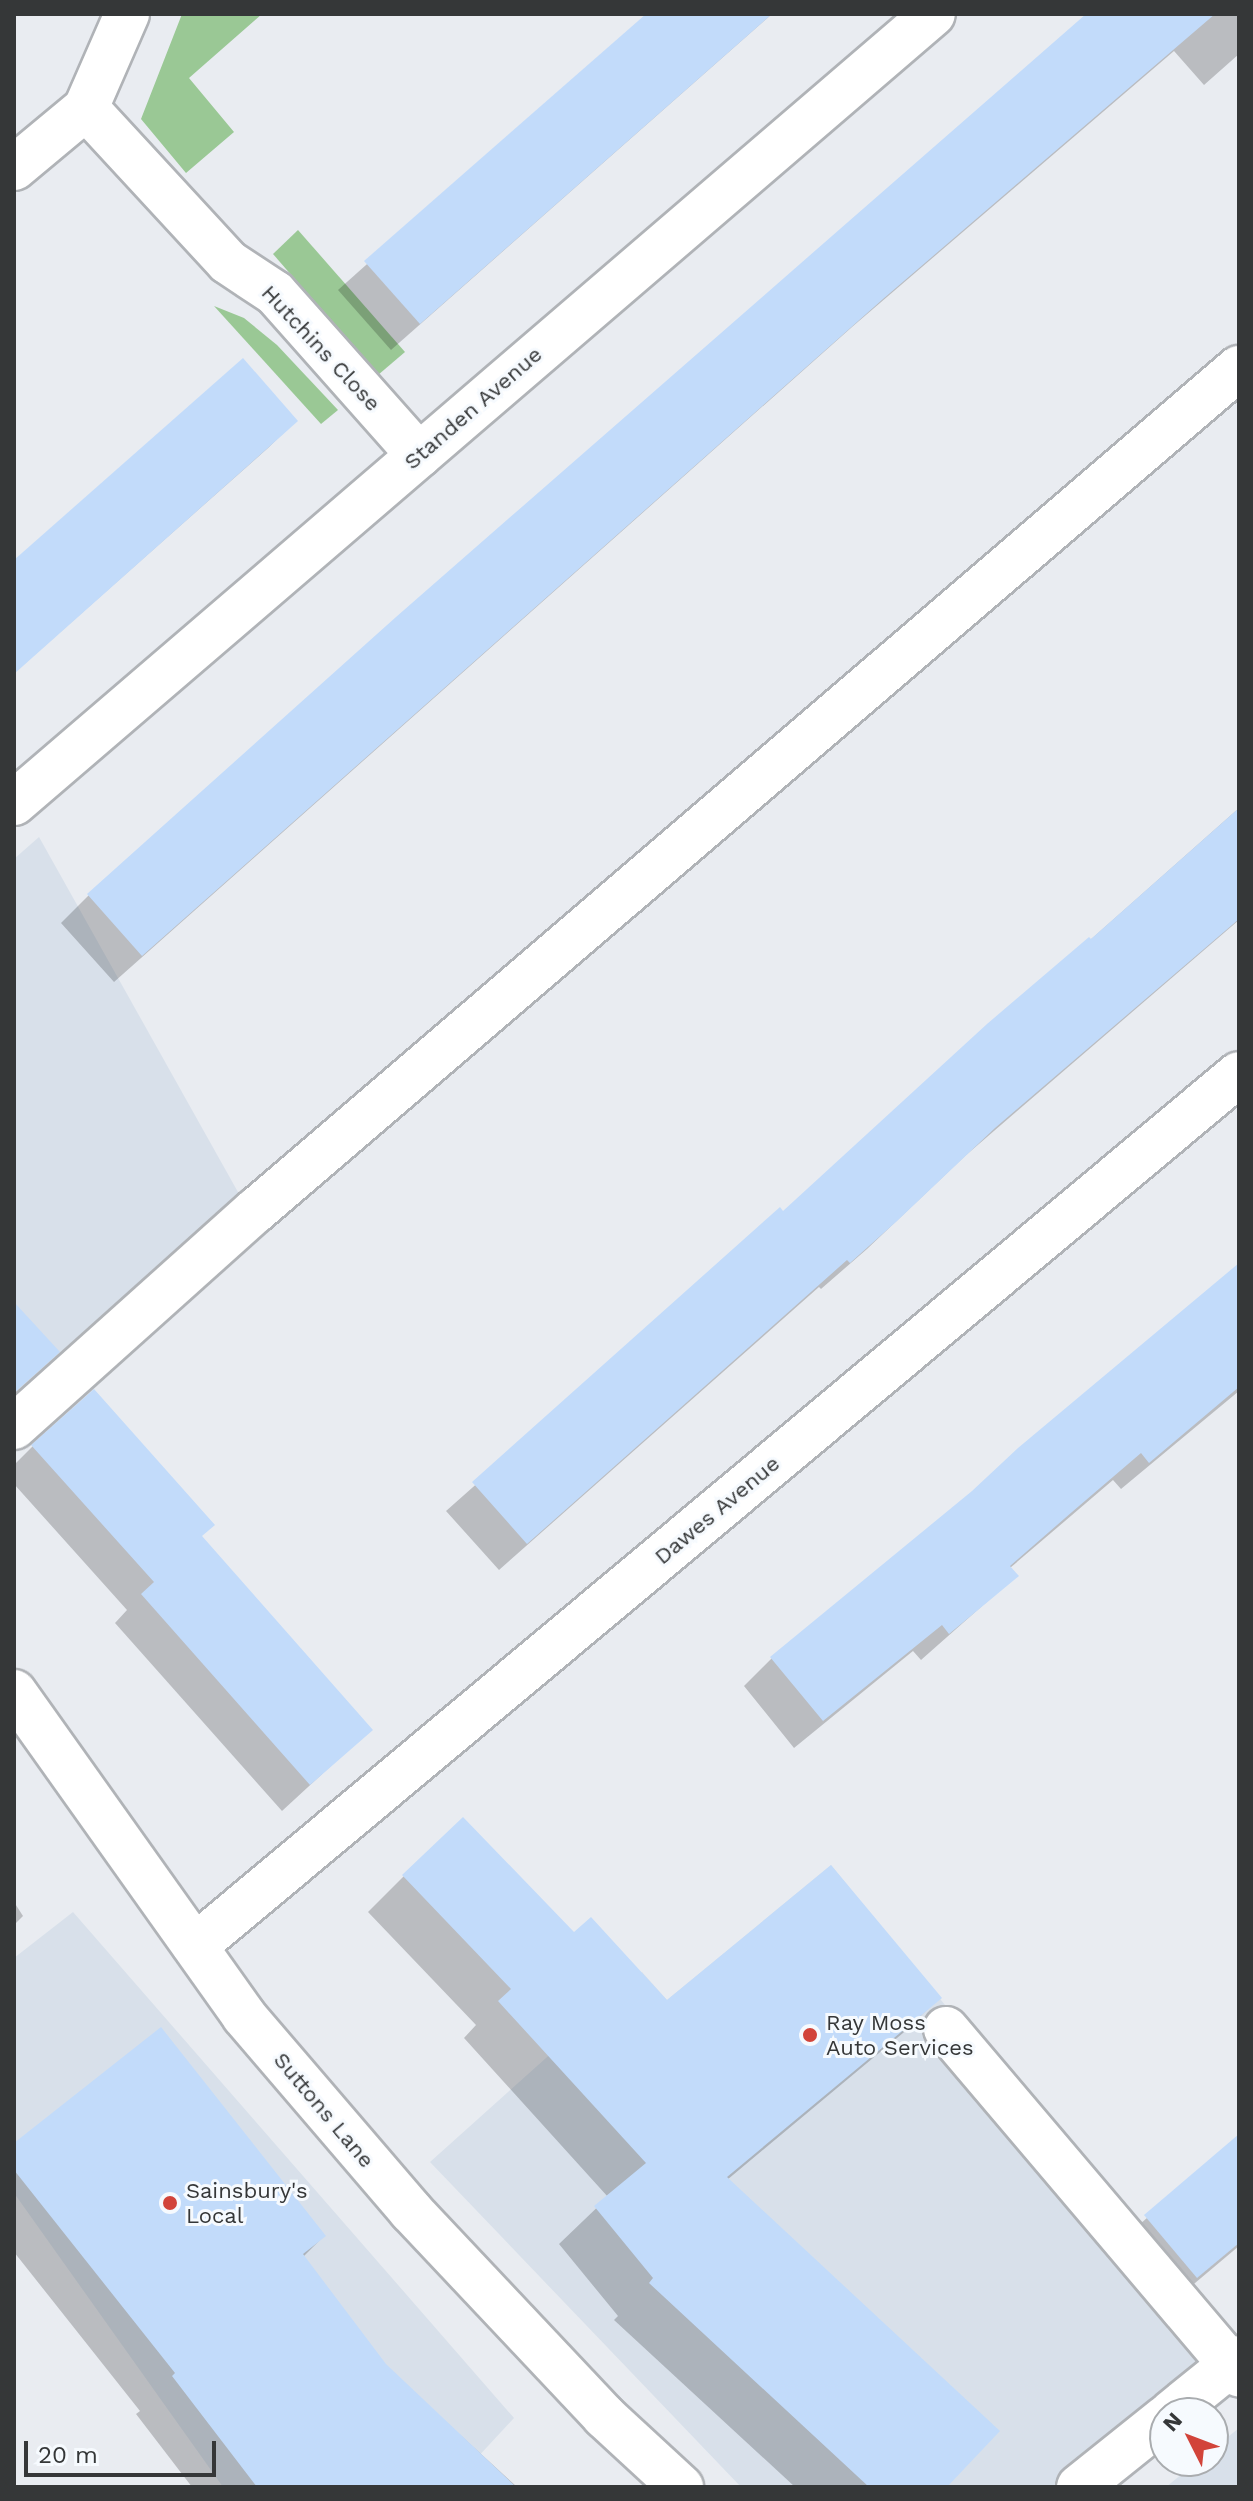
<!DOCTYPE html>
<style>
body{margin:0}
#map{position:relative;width:1253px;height:2501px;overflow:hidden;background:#e9ecf1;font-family:"Work Sans",sans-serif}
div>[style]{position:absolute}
.built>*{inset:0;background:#d8e0ea}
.green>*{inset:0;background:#9ac895}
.shadow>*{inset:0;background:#0003}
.building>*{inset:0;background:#c2dbfa}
.roads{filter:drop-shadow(2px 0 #b0b3b7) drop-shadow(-2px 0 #b0b3b7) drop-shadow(0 2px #b0b3b7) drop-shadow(0 -2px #b0b3b7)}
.minor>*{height:44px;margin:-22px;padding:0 22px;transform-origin:22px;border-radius:22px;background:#fff}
.dots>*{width:22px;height:22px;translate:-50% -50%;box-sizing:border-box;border:4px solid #f6fafe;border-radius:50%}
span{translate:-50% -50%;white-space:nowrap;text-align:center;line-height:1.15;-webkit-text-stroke:6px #f6fafe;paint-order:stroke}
.street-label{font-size:22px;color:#353738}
.poi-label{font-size:22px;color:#353738}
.left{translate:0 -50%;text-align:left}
.frame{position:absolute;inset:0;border:16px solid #353738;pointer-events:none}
.north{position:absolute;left:1149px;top:2397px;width:80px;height:80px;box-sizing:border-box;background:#f6fafe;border:2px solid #a9acaf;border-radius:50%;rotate:312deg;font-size:22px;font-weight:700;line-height:32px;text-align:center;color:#353738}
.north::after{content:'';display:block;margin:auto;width:28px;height:36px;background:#d2443a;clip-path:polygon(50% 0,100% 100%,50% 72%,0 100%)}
.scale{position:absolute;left:24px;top:2441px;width:192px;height:36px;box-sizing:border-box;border:4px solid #353738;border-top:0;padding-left:10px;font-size:24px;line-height:28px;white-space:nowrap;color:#353738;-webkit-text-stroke:6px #f6fafe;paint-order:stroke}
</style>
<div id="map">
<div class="built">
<i style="clip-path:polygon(39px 837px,243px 1201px,14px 1404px,14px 859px)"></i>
<i style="clip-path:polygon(831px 1865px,1222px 2345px,1052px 2487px,741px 2487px,430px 2162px,642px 1972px,667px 2000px)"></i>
<i style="clip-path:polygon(73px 1912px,514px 2418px,450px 2487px,223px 2487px,14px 2193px,14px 1958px)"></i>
<i style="clip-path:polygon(1239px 2428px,1239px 2487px,1166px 2487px,1198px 2461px,1213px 2461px,1213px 2449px)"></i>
</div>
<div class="green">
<i style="clip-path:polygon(182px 14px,262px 14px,189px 78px,234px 132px,186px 173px,141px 119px)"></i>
<i style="clip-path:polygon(298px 230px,405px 352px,378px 375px,273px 254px)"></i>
<i style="clip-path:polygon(214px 306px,244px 318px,277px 345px,338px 410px,321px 424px)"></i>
</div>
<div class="shadow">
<i style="clip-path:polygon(647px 14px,772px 14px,391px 350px,338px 290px)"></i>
<i style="clip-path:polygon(1091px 14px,1239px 14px,1239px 54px,1204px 85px,1174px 51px,852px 327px,114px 982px,61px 923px,89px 895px)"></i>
<i style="clip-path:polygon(296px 421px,268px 448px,14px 673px,14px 563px)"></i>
<i style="clip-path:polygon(1239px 808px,1239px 920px,965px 1156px,867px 1249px,821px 1289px,819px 1287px,499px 1570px,446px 1511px)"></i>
<i style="clip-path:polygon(1239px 1285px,1239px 1391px,1121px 1489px,1113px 1480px,1010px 1568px,1016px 1576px,921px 1660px,913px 1651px,794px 1748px,744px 1686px,772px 1658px)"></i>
<i style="clip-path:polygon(33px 1446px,200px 1536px,371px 1729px,282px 1811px,115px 1623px,127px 1610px,14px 1484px,14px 1465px)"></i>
<i style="clip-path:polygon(404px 1876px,574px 1935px,667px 2003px,939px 1998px,903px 2033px,727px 2180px,945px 2487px,795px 2487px,614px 2320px,618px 2316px,559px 2244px,608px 2197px,464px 2038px,476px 2025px,368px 1912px)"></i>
<i style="clip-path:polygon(14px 1902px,23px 1916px,14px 1925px)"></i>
<i style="clip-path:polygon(1239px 2138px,1239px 2246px,1169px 2305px,1117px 2244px)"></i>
<i style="clip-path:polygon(14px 2145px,324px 2236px,303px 2257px,385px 2366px,517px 2487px,192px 2487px,136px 2414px,140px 2411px,14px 2252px)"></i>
</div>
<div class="building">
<i style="clip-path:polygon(646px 14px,772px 14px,420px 324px,364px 261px)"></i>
<i style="clip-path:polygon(1086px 14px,1215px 14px,883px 299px,142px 956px,87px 894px,396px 617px)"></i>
<i style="clip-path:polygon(243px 358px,298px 421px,14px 674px,14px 560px)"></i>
<i style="clip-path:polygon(1239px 808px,1239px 919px,995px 1128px,897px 1221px,850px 1263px,847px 1260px,527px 1544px,472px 1482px,780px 1207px,783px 1211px,987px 1024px,1089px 937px,1091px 939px)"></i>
<i style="clip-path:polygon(1239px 1263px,1239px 1387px,1149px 1463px,1141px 1453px,1072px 1512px,1010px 1566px,1019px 1576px,949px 1634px,942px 1625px,823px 1721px,770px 1657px,972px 1491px,1018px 1448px)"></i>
<i style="clip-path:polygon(14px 1302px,60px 1352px,14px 1393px)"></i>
<i style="clip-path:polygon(94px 1389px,215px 1525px,202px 1536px,373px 1730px,310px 1785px,141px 1594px,154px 1582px,31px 1445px)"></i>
<i style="clip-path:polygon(463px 1817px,574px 1932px,591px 1917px,667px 2000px,831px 1865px,942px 1998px,727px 2177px,1000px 2431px,947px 2487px,869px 2487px,649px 2283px,653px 2278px,594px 2206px,646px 2163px,498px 2001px,511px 1989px,402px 1875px)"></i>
<i style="clip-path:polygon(161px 2027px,326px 2236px,303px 2254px,386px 2364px,516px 2487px,257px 2487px,172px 2376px,175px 2373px,14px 2170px,14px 2143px)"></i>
<i style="clip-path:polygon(1239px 2134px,1239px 2243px,1197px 2278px,1144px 2215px)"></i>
</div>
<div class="roads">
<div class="minor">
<i style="left:127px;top:14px;width:103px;rotate:113.6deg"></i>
<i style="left:86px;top:108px;width:209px;rotate:47.3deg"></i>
<i style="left:228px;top:262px;width:56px;rotate:33.4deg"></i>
<i style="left:275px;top:293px;width:217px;rotate:48.4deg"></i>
<i style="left:14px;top:168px;width:94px;rotate:-39.8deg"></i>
<i style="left:14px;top:803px;width:1211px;rotate:-40.65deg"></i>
<i style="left:14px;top:1427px;width:324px;rotate:-41.9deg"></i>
<i style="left:255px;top:1211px;width:1296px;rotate:-40.59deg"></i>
<i style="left:14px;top:1692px;width:397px;rotate:54.6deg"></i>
<i style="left:244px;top:2016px;width:257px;rotate:49.4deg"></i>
<i style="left:411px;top:2211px;width:282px;rotate:46.7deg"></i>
<i style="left:604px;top:2416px;width:105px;rotate:42.7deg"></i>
<i style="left:195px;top:1946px;width:1360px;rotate:-39.87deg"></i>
<i style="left:946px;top:2029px;width:453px;rotate:49.7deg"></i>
<i style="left:1171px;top:2413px;width:87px;rotate:-39deg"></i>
<i style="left:1079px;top:2487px;width:110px;rotate:-38.7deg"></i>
</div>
</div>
<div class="dots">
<i style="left:810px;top:2035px;background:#d2443a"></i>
<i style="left:170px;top:2203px;background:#d2443a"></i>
</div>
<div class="street-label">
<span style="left:321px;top:348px;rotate:47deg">Hutchins Close</span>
<span style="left:473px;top:408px;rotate:-41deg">Standen Avenue</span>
<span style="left:717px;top:1510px;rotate:-40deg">Dawes Avenue</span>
<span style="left:324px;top:2110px;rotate:50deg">Suttons Lane</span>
</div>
<div class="poi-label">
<span class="left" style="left:826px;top:2035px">Ray Moss<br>Auto Services</span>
<span class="left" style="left:186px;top:2203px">Sainsbury's<br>Local</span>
</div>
<div class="frame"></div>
<div class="north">N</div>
<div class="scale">20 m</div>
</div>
